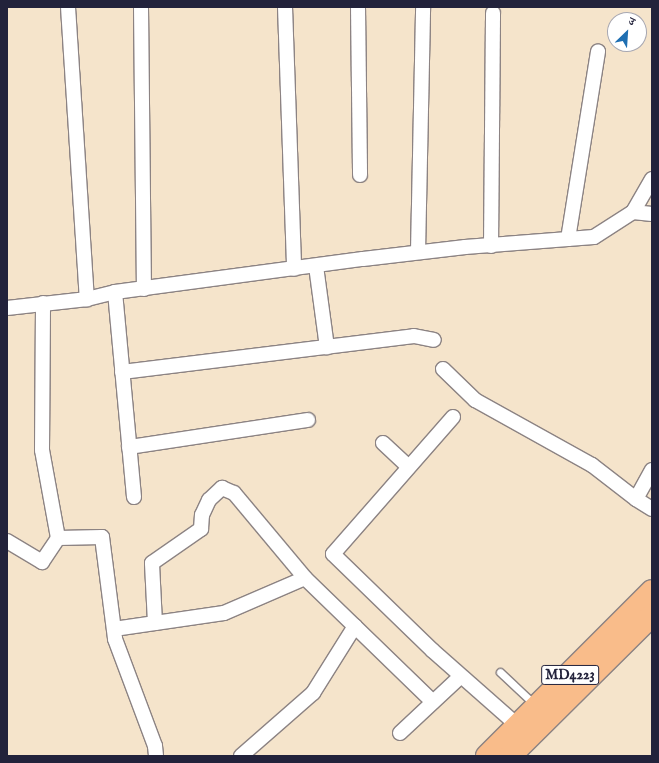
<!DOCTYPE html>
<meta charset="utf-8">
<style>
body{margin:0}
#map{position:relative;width:659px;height:763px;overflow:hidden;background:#f5e4cb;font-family:"IM FELL English","Noto Serif Devanagari",serif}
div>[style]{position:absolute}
.roads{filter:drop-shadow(1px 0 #8c8383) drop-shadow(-1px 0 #8c8383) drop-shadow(0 1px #8c8383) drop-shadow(0 -1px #8c8383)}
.lane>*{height:7px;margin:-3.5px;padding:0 3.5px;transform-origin:3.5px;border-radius:3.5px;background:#fff}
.street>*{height:14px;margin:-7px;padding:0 7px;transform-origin:7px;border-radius:7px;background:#fff}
.primary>*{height:22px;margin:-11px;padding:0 11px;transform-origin:11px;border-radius:11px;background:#f9bc8a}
span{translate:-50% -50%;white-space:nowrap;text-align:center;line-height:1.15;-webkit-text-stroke:3.5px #fff;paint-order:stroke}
.shield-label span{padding:1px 3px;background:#fff;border:1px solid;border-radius:3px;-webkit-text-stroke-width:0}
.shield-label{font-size:14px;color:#22223b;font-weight:700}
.frame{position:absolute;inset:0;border:8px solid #22223b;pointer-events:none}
.north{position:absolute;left:607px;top:12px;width:40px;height:40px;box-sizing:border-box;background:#fff;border:1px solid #a7a7b1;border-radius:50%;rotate:25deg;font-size:11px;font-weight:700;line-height:16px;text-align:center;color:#22223b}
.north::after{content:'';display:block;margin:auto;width:14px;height:18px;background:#1f6fb2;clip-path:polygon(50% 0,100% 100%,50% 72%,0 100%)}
</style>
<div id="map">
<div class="roads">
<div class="lane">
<i style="left:500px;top:672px;width:48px;rotate:43.3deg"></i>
</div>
<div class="street">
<i style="left:68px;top:7px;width:293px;rotate:86.3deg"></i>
<i style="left:141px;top:7px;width:282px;rotate:89.4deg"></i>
<i style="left:285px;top:7px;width:262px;rotate:88deg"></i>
<i style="left:358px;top:7px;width:168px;rotate:89.3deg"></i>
<i style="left:633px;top:212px;width:38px;rotate:-60deg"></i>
<i style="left:568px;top:239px;width:190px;rotate:-80.9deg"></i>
<i style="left:491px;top:246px;width:233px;rotate:-89.5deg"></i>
<i style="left:418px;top:252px;width:245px;rotate:-88.8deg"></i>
<i style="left:316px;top:266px;width:82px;rotate:82.3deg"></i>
<i style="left:115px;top:292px;width:206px;rotate:84.7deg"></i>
<i style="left:7px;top:308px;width:81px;rotate:-6.4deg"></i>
<i style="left:87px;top:299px;width:29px;rotate:-14deg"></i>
<i style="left:115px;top:292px;width:250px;rotate:-7.6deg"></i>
<i style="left:363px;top:259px;width:103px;rotate:-6.7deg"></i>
<i style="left:465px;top:247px;width:129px;rotate:-4.4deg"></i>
<i style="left:594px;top:237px;width:46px;rotate:-32.7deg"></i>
<i style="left:633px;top:212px;width:19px;rotate:6deg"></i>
<i style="left:443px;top:369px;width:45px;rotate:44.1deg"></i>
<i style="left:475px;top:400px;width:134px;rotate:29.1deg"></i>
<i style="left:592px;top:465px;width:56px;rotate:37.7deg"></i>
<i style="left:122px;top:372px;width:294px;rotate:-7deg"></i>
<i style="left:414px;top:336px;width:20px;rotate:11deg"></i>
<i style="left:453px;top:417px;width:182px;rotate:131.2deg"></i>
<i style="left:333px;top:554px;width:139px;rotate:44.1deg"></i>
<i style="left:433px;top:651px;width:113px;rotate:41.4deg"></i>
<i style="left:383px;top:443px;width:35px;rotate:43deg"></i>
<i style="left:129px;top:447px;width:181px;rotate:-8.6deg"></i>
<i style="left:652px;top:470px;width:33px;rotate:119deg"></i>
<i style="left:636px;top:499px;width:19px;rotate:32deg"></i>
<i style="left:58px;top:538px;width:44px;rotate:-1.3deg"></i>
<i style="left:102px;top:537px;width:103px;rotate:82.7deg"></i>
<i style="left:115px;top:639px;width:114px;rotate:69.5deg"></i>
<i style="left:155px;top:746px;width:10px;rotate:84deg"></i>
<i style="left:7px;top:541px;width:41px;rotate:31deg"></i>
<i style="left:42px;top:562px;width:29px;rotate:-56deg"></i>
<i style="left:58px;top:538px;width:89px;rotate:-100.3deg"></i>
<i style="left:42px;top:450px;width:147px;rotate:-89.6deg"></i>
<i style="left:155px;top:623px;width:60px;rotate:-92.9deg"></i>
<i style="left:152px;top:563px;width:60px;rotate:-34.8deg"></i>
<i style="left:201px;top:529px;width:14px;rotate:-86deg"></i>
<i style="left:202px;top:515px;width:17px;rotate:-65deg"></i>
<i style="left:209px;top:500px;width:18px;rotate:-43deg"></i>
<i style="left:222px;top:488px;width:13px;rotate:23deg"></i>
<i style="left:234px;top:493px;width:111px;rotate:50.1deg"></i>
<i style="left:305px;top:578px;width:178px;rotate:44.1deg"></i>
<i style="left:114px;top:629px;width:111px;rotate:-8.3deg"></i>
<i style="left:224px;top:613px;width:88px;rotate:-23.4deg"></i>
<i style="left:400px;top:733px;width:83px;rotate:-43.1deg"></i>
<i style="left:241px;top:756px;width:96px;rotate:-41.2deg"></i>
<i style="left:313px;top:693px;width:79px;rotate:-57.9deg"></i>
</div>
<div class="primary">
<i style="left:487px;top:756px;width:233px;rotate:-45deg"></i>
<i style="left:510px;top:756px;width:200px;rotate:-44.8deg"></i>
</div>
</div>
<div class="shield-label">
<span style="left:570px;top:675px">MD4223</span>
</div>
<div class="frame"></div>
<div class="north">उ</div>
</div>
